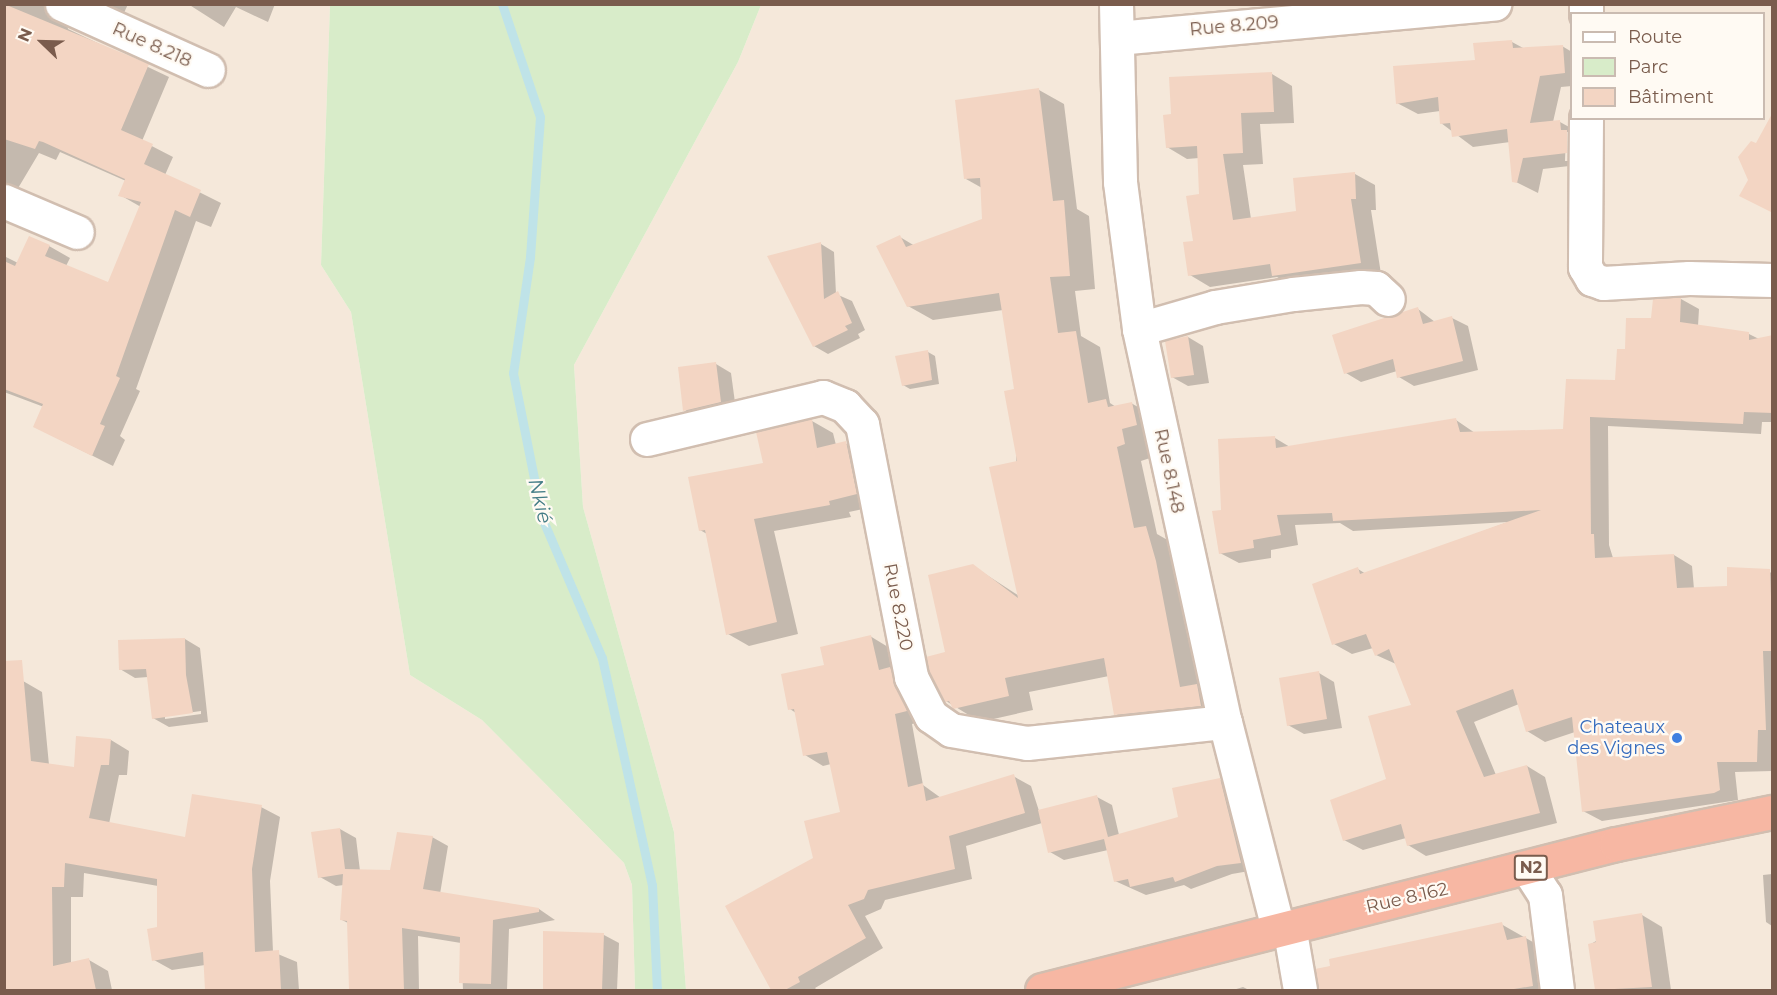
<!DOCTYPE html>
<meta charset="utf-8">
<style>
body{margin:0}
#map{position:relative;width:1777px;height:995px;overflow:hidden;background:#fdf6ec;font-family:Montserrat,sans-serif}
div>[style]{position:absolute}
.residential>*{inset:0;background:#f5e8da}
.green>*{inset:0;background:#d8ecc9}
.shadow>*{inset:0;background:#0003}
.stream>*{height:9px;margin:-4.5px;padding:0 4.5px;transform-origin:4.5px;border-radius:4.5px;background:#bfe3e8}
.building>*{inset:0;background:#f3d5c3}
.roads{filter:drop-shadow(2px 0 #d1beb0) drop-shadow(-2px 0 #d1beb0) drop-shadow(0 2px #d1beb0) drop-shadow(0 -2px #d1beb0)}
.minor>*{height:33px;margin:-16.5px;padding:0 16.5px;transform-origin:16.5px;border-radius:16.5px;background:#fff}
.highway>*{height:33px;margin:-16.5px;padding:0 16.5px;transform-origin:16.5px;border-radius:16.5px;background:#f7b7a3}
.dots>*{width:16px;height:16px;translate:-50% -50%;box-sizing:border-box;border:3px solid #fffaf3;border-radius:50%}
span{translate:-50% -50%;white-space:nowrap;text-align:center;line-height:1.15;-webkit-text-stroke:4.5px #fffaf3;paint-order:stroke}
.shield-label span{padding:2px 4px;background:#fffaf3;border:2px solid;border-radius:4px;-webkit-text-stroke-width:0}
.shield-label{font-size:16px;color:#7a5c4d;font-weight:700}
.street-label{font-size:18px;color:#7a5c4d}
.shop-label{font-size:18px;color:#366cbe}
.right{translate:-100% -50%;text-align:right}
.water-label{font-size:20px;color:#437c86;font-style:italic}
.frame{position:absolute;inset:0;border:6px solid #7a5c4d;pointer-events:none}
.legend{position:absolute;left:1570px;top:12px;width:195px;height:108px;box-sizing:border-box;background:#fffaf3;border:2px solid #cabbb1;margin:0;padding:8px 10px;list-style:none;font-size:18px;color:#7a5c4d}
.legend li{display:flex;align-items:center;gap:12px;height:30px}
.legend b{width:30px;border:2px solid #cabbb1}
.north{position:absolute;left:12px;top:12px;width:60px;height:60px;-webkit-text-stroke:4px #fffaf3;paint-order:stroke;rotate:293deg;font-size:16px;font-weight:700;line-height:24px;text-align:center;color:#7a5c4d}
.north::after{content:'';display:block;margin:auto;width:21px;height:27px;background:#7a5c4d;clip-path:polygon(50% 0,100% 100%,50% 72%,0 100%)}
</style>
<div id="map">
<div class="residential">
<i style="clip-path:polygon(5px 5px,330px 5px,321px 265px,351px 312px,410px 675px,482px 720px,624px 863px,632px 885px,635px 990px,5px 990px)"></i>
<i style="clip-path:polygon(evenodd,761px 5px,1772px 5px,1772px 990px,686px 990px,674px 832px,583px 507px,574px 365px,738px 62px,761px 5px,1572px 14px,1764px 14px,1764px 118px,1572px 118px,1572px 14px)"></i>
</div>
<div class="green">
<i style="clip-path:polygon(330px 5px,761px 5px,738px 62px,574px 365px,583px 507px,674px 832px,686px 990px,635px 990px,632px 885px,624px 863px,482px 720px,410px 675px,351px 312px,321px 265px)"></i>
</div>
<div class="shadow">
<i style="clip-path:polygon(4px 4px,71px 4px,65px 9px,68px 29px,169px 77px,142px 141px,173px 157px,165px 175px,221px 203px,211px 227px,196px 221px,136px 389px,140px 391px,120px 436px,125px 440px,113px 466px,35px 427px,44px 407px,4px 392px,4px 256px,18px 263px,49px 246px,70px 258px,66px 266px,109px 284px,141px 207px,120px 195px,126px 181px,60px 152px,56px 160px,39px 153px,11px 200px,4px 197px)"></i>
<i style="clip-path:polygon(103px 4px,128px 4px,124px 13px)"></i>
<i style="clip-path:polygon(188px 4px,275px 4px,268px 22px,236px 7px,224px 27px)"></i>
<i style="clip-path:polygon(evenodd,1512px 42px,1525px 49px,1562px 46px,1572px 52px,1572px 86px,1561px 87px,1553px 122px,1560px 122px,1580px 133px,1587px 164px,1543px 169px,1538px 193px,1514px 181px,1510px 142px,1473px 147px,1441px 123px,1440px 111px,1418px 114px,1397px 103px,1512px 42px,1566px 132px,1569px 132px,1568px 161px,1565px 161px,1566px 132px)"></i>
<i style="clip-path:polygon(1272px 74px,1292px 86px,1294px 123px,1260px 124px,1263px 164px,1243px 165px,1251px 219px,1298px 212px,1355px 174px,1375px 185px,1376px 210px,1371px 210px,1381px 274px,1293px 286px,1277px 277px,1210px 287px,1190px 275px,1201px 195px,1199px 158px,1187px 159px,1167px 147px,1173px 116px,1170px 79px)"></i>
<i style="clip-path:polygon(1039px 90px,1064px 104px,1077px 209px,1089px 216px,1095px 289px,1075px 291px,1081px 336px,1100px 347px,1110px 403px,1116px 407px,1131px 403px,1157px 418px,1162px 439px,1146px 443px,1150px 458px,1141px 461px,1157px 534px,1171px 542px,1226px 719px,1141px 729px,1116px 714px,1109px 676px,1029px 692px,1033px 710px,980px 722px,946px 701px,947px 653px,973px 566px,1019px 596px,1015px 390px,1003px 310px,933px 320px,908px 306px,900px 237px,915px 246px,984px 220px,982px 188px,966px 179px)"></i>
<i style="clip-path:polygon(821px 244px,834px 252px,836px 294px,852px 301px,865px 330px,858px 334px,860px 338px,828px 354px,814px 346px)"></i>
<i style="clip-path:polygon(1681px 299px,1699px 309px,1698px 326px,1749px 334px,1759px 339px,1772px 336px,1772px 422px,1762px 422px,1761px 434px,1608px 426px,1609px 545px,1613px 558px,1674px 555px,1692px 566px,1694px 589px,1728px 587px,1772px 572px,1772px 771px,1735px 772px,1738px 800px,1602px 821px,1583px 811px,1575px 732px,1545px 742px,1527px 731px,1519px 704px,1474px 722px,1496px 775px,1527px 766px,1545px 777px,1557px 823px,1426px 856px,1408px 845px,1406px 838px,1363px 850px,1344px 840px,1388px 780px,1413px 706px,1396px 664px,1376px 655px,1373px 648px,1352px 654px,1334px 644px,1358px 569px,1366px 574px,1508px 522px,1353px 531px,1340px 523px,1295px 525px,1298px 545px,1271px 550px,1271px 558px,1239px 563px,1220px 553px,1223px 512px,1275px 438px,1290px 447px,1456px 420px,1475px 433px,1565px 430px,1617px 382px,1627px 351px,1653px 319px)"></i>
<i style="clip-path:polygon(1418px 309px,1435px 322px,1452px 318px,1468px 326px,1478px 370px,1414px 386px,1399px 377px,1397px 371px,1361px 382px,1346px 373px)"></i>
<i style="clip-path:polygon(1188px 337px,1203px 346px,1209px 383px,1188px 386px,1172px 377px)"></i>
<i style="clip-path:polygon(928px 352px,935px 356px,939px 384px,910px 389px,903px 385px)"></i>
<i style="clip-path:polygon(716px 364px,731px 373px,736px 410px,700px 419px,685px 410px)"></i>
<i style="clip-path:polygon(812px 421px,833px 433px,836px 445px,845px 443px,867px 455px,877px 506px,849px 512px,851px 517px,774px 531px,798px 634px,749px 646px,728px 634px,707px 534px,700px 530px)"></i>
<i style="clip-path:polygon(870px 636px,888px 647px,924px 721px,912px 724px,923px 785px,941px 798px,1013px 776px,1031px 786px,1039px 811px,1097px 797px,1112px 805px,1119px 835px,1179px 819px,1220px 780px,1234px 788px,1255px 870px,1232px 874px,1191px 889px,1184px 885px,1146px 895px,1115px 881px,1108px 850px,1064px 860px,1050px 852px,1042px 823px,966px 846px,972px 879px,885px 900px,881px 909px,865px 916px,883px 948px,815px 988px,817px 990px,773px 990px,727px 907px,815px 859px,842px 813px,831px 764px,823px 766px,805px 755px,796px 713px,790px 709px,826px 666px)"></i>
<i style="clip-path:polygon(evenodd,185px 639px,200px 648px,208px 722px,169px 727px,153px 718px,148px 677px,135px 678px,120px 669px,185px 639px,201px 711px,201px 714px,165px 719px,165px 716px,201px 711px)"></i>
<i style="clip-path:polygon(1319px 673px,1334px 682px,1342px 728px,1304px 734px,1288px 725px)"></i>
<i style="clip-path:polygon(23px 681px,42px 692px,49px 765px,75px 769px,111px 740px,129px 751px,127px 775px,119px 775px,109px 824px,186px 839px,261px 807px,280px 817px,270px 881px,273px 952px,297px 962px,299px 990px,206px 990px,205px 965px,172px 970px,154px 960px,159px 929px,158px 886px,84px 873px,83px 897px,71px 897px,71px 964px,89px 960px,108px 971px,112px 990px,4px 990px,4px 683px)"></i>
<i style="clip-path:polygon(340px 829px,356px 838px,360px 871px,391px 871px,432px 837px,448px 846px,440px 894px,539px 909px,555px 920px,509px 929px,507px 990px,463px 990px,461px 943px,418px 936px,419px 990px,350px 990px,348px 923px,342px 920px,344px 885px,336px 886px,320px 877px)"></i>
<i style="clip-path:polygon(1772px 874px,1772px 926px,1766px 922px,1763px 875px)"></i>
<i style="clip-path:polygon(1642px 915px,1662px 927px,1671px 990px,1596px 990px,1589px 945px)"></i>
<i style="clip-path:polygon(1501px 924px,1547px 950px,1554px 990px,1319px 990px,1317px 970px)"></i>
<i style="clip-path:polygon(545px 932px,604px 935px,619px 943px,617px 990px,545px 990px)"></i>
<i style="clip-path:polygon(1243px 987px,1249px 990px,1233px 990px)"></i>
</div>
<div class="stream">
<i style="left:502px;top:4px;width:119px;rotate:71.4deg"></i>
<i style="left:540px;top:117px;width:140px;rotate:94.1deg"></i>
<i style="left:530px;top:257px;width:117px;rotate:98.3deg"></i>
<i style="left:513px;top:373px;width:148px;rotate:78.7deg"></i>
<i style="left:542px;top:518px;width:152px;rotate:66.8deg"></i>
<i style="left:602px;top:658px;width:232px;rotate:77.6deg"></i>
<i style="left:652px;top:885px;width:105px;rotate:87.3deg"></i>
</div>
<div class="building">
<i style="clip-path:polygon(4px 4px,149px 64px,121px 130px,153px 144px,144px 164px,201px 190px,190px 217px,175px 210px,116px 376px,120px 378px,100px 424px,105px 426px,92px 456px,33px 427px,43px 404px,4px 389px,4px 261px,15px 266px,29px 236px,50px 245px,45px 256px,108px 282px,141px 202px,118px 196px,125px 179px,43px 142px,39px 141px,35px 149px,4px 139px)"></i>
<i style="clip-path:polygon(1512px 40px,1513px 48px,1563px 45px,1565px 73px,1540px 76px,1530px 123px,1560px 120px,1561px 130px,1567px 130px,1567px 153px,1523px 158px,1517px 183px,1512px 182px,1507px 129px,1452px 137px,1450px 123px,1440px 124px,1438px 97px,1396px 104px,1393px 66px,1475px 60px,1473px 43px)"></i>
<i style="clip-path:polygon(1272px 72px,1274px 112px,1241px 113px,1243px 153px,1223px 154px,1233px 220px,1296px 211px,1293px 178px,1355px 172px,1356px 199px,1351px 199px,1361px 263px,1272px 276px,1270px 264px,1188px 276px,1183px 242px,1193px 241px,1186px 196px,1199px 194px,1197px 146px,1166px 148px,1163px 115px,1171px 114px,1169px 77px)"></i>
<i style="clip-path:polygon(1039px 88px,1053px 201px,1064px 200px,1070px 276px,1050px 277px,1058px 333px,1076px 331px,1088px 403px,1106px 399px,1108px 407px,1132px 402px,1137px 425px,1122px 429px,1125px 444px,1117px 447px,1134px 528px,1146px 526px,1156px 561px,1180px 687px,1197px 684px,1201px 706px,1114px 715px,1104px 658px,1005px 678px,1009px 696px,953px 709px,949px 701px,945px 702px,929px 671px,926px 657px,945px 652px,928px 575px,973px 564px,1018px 598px,989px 467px,1017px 461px,1004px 391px,1014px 389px,999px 293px,907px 307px,876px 246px,900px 235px,906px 247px,982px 219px,980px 178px,964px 179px,955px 100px)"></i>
<i style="clip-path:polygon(1773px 112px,1773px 213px,1739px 196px,1748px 180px,1738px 157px,1751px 141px,1756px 143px)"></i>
<i style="clip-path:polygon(821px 242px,824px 299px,838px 291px,852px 323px,845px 326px,848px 330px,813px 347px,767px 256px)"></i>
<i style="clip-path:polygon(1681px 297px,1680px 322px,1749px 332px,1749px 340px,1773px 335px,1773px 413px,1744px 412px,1743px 424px,1590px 417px,1591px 534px,1594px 534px,1595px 558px,1674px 554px,1677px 588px,1727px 586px,1727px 567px,1770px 569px,1773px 651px,1763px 651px,1766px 730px,1758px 730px,1757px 762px,1717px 762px,1720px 790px,1714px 793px,1582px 812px,1572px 717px,1526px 732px,1513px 689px,1456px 711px,1484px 777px,1527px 765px,1540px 813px,1407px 846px,1401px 824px,1343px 841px,1330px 800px,1386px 779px,1368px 716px,1411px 705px,1389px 649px,1375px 656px,1366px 634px,1332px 645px,1312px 584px,1358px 567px,1360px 574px,1541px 510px,1333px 521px,1332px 513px,1277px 515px,1281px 535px,1253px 540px,1254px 548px,1219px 554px,1212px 511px,1221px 510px,1218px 439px,1275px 436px,1276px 448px,1456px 418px,1460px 432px,1563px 429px,1566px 379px,1615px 380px,1617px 349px,1625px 349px,1626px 318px,1651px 318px,1653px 299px)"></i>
<i style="clip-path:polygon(1418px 307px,1423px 324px,1452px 316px,1463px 361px,1397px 378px,1393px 359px,1344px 374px,1332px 335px)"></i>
<i style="clip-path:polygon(1188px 336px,1194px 375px,1171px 378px,1165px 341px)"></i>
<i style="clip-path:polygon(928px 350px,932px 380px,902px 386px,895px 356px)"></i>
<i style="clip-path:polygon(716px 362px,721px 402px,683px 411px,678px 367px)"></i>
<i style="clip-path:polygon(812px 419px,817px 448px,846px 441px,857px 494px,829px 501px,830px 505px,754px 519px,777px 622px,726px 635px,705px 530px,699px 531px,688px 477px,763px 463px,756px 432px)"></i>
<i style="clip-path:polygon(871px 635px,879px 670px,890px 667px,907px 711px,895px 714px,908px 787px,923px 783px,926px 801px,1014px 774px,1025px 813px,949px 836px,955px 869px,868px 890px,864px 899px,848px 905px,866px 938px,798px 977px,800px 982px,785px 990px,771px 990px,725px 906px,813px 858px,804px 821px,840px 812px,827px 752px,803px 756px,794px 709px,788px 710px,781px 674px,824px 665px,820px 647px)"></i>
<i style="clip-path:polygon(185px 638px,186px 675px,193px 713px,152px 719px,146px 669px,119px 670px,118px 640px)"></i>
<i style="clip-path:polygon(22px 660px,31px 761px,74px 767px,76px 736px,111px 739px,109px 765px,101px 765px,89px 818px,185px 837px,192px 794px,262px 805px,252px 869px,255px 952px,279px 950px,281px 990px,205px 990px,203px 952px,152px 961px,147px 929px,157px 927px,157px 879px,65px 863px,64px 887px,52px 887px,53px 966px,89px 958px,96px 990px,4px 990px,4px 661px)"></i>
<i style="clip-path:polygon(1319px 671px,1327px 719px,1287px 726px,1279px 678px)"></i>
<i style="clip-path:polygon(1220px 778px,1241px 863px,1217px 866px,1175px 882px,1173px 877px,1130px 887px,1128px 879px,1114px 882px,1104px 839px,1048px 853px,1038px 810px,1097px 795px,1108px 837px,1178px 817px,1172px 788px)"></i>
<i style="clip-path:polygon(340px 828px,345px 869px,390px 870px,397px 832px,433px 836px,423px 889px,539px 908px,539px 912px,493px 920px,491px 984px,459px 983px,460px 937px,402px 928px,404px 990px,349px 990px,347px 921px,340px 920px,343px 874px,318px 878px,311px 832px)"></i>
<i style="clip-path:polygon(1642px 913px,1652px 987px,1595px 990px,1588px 944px,1596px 942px,1593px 921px)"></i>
<i style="clip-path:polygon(1502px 922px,1507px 940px,1526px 936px,1533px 986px,1508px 990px,1318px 990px,1315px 969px,1330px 966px,1329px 959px)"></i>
<i style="clip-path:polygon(543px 931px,604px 933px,602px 990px,543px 990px)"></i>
</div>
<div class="roads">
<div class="minor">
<i style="left:62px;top:4px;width:160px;rotate:24.3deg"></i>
<i style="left:1116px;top:4px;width:178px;rotate:88.7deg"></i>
<i style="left:1120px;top:182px;width:148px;rotate:82.6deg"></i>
<i style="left:1139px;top:329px;width:402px;rotate:77.7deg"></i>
<i style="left:1225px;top:722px;width:214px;rotate:75.6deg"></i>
<i style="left:1586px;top:14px;width:10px;rotate:-90deg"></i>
<i style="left:1117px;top:38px;width:379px;rotate:-5.2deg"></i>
<i style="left:1586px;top:118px;width:149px;rotate:90.4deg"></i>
<i style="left:1585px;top:267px;width:14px;rotate:60deg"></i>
<i style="left:1592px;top:279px;width:12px;rotate:20deg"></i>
<i style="left:1603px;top:283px;width:86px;rotate:-3.3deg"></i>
<i style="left:1689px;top:278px;width:83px;rotate:1.4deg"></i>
<i style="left:4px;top:201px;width:79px;rotate:23deg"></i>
<i style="left:1139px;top:329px;width:79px;rotate:-16.1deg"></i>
<i style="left:1215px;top:307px;width:79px;rotate:-9.5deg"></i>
<i style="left:1293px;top:294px;width:68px;rotate:-5.9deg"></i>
<i style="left:1361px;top:287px;width:15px;rotate:4deg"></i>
<i style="left:1376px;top:288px;width:16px;rotate:43deg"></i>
<i style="left:647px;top:439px;width:181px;rotate:-13.4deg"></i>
<i style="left:823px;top:397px;width:24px;rotate:22deg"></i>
<i style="left:845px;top:406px;width:25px;rotate:47deg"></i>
<i style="left:862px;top:424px;width:258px;rotate:79deg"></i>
<i style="left:911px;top:677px;width:44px;rotate:62.9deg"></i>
<i style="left:931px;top:716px;width:24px;rotate:35deg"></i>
<i style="left:951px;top:730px;width:77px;rotate:9.7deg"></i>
<i style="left:1027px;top:743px;width:199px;rotate:-6.1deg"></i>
<i style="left:1528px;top:869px;width:31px;rotate:57deg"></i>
<i style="left:1545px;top:895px;width:96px;rotate:82.8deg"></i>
<i style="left:1289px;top:926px;width:65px;rotate:80.2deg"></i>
</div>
<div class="highway">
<i style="left:1042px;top:990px;width:592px;rotate:-14.27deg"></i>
<i style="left:1616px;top:844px;width:159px;rotate:-11.6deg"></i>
</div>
</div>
<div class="dots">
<i style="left:1677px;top:738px;background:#3f7fe0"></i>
</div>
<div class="shield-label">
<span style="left:1531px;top:868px">N2</span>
</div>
<div class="street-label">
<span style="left:1234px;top:26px;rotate:-5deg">Rue 8.209</span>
<span style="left:152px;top:45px;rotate:24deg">Rue 8.218</span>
<span style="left:1169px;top:471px;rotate:78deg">Rue 8.148</span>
<span style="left:898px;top:607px;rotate:79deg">Rue 8.220</span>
<span style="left:1407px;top:898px;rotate:-13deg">Rue 8.162</span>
</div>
<div class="shop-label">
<span class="right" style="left:1665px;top:738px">Chateaux<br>des Vignes</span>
</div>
<div class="water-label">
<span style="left:540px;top:501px;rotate:76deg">Nkié</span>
</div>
<div class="frame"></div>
<ul class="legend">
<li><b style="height:8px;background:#fff"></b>Route</li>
<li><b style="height:16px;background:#d8ecc9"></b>Parc</li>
<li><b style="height:16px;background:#f3d5c3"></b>Bâtiment</li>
</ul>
<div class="north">N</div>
</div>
